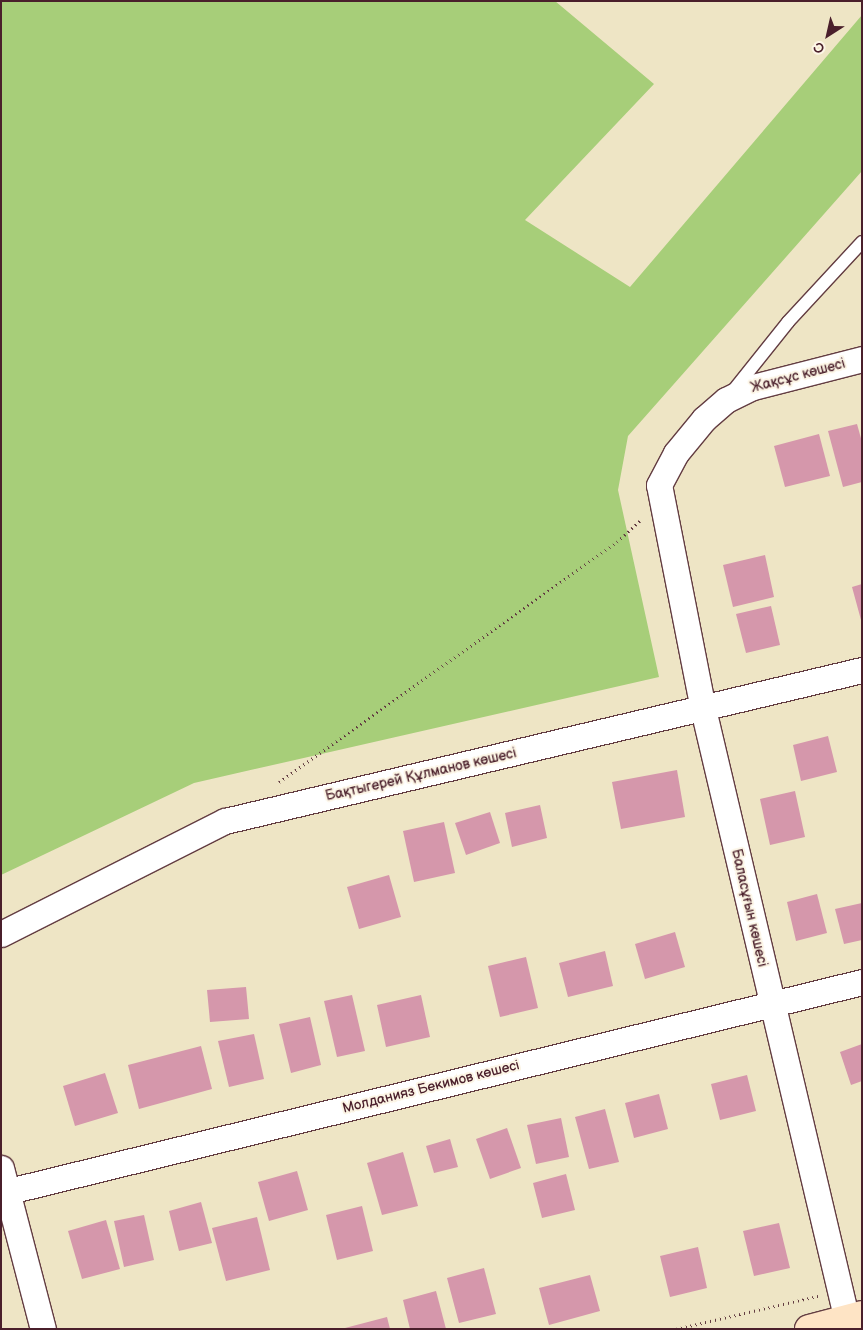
<!DOCTYPE html>
<meta charset="utf-8">
<style>
body{margin:0}
#map{position:relative;width:863px;height:1330px;overflow:hidden;background:#eee5c5;font-family:"Balsamiq Sans",sans-serif}
div>[style]{position:absolute}
.green>*{inset:0;background:#a7ce79}
.building>*{inset:0;background:#d597ab}
.path>*{height:3px;margin-top:-1.5px;transform-origin:0;background:repeating-linear-gradient(90deg,#633d42 0 1px,transparent 0 5px)}
.roads{filter:drop-shadow(1px 0 #633d42) drop-shadow(-1px 0 #633d42) drop-shadow(0 1px #633d42) drop-shadow(0 -1px #633d42)}
.lane>*{height:12px;margin:-6px;padding:0 6px;transform-origin:6px;border-radius:6px;background:#fff}
.street>*{height:25px;margin:-12.5px;padding:0 12.5px;transform-origin:12.5px;border-radius:12.5px;background:#fff}
.secondary>*{height:28px;margin:-14px;padding:0 14px;transform-origin:14px;border-radius:14px;background:#fee4c5}
span{translate:-50% -50%;white-space:nowrap;text-align:center;line-height:1.15;-webkit-text-stroke:4px #fcf5e5;paint-order:stroke}
.street-label{font-size:14px;color:#4a1f2b}
.frame{position:absolute;inset:0;border:2px solid #4a1f2b;pointer-events:none}
.north{position:absolute;left:803px;top:10px;width:50px;height:50px;-webkit-text-stroke:4px #fcf5e5;paint-order:stroke;rotate:215deg;font-size:14px;font-weight:700;line-height:20px;text-align:center;color:#4a1f2b}
.north::after{content:'';display:block;margin:auto;width:18px;height:22px;background:#4a1f2b;clip-path:polygon(50% 0,100% 100%,50% 72%,0 100%)}
</style>
<div id="map">
<div class="green">
<i style="clip-path:polygon(1px 1px,555px 1px,654px 84px,525px 220px,630px 287px,862px 15px,862px 171px,628px 436px,618px 490px,659px 677px,194px 783px,1px 875px)"></i>
</div>
<div class="building">
<i style="clip-path:polygon(857px 424px,862px 442px,862px 482px,843px 487px,828px 431px)"></i>
<i style="clip-path:polygon(819px 434px,830px 476px,785px 487px,774px 446px)"></i>
<i style="clip-path:polygon(765px 555px,774px 597px,733px 607px,723px 565px)"></i>
<i style="clip-path:polygon(862px 584px,862px 620px,861px 620px,852px 587px)"></i>
<i style="clip-path:polygon(771px 606px,780px 645px,746px 653px,736px 614px)"></i>
<i style="clip-path:polygon(828px 736px,837px 772px,801px 781px,793px 745px)"></i>
<i style="clip-path:polygon(677px 770px,685px 817px,621px 829px,612px 782px)"></i>
<i style="clip-path:polygon(795px 791px,805px 837px,770px 845px,760px 799px)"></i>
<i style="clip-path:polygon(540px 805px,547px 838px,512px 847px,505px 813px)"></i>
<i style="clip-path:polygon(490px 812px,500px 843px,466px 855px,455px 823px)"></i>
<i style="clip-path:polygon(444px 822px,455px 873px,414px 882px,403px 831px)"></i>
<i style="clip-path:polygon(389px 875px,401px 917px,359px 929px,347px 887px)"></i>
<i style="clip-path:polygon(817px 894px,827px 933px,796px 941px,787px 902px)"></i>
<i style="clip-path:polygon(862px 903px,862px 940px,844px 944px,835px 909px)"></i>
<i style="clip-path:polygon(675px 932px,685px 967px,645px 979px,635px 944px)"></i>
<i style="clip-path:polygon(605px 951px,613px 986px,568px 997px,559px 963px)"></i>
<i style="clip-path:polygon(526px 957px,538px 1008px,500px 1017px,488px 966px)"></i>
<i style="clip-path:polygon(246px 987px,249px 1019px,210px 1022px,207px 990px)"></i>
<i style="clip-path:polygon(352px 995px,365px 1051px,337px 1057px,324px 1001px)"></i>
<i style="clip-path:polygon(421px 995px,430px 1037px,386px 1047px,377px 1005px)"></i>
<i style="clip-path:polygon(310px 1017px,321px 1065px,291px 1073px,279px 1024px)"></i>
<i style="clip-path:polygon(254px 1034px,264px 1079px,229px 1087px,218px 1041px)"></i>
<i style="clip-path:polygon(862px 1044px,862px 1081px,851px 1085px,840px 1052px)"></i>
<i style="clip-path:polygon(201px 1046px,212px 1089px,139px 1109px,128px 1065px)"></i>
<i style="clip-path:polygon(105px 1073px,118px 1113px,75px 1126px,63px 1086px)"></i>
<i style="clip-path:polygon(747px 1075px,756px 1111px,720px 1120px,711px 1084px)"></i>
<i style="clip-path:polygon(659px 1094px,668px 1129px,634px 1138px,625px 1103px)"></i>
<i style="clip-path:polygon(605px 1109px,619px 1162px,589px 1169px,575px 1117px)"></i>
<i style="clip-path:polygon(561px 1118px,569px 1157px,536px 1164px,527px 1125px)"></i>
<i style="clip-path:polygon(507px 1128px,521px 1168px,490px 1179px,476px 1139px)"></i>
<i style="clip-path:polygon(450px 1139px,458px 1167px,434px 1173px,426px 1146px)"></i>
<i style="clip-path:polygon(403px 1152px,418px 1206px,382px 1215px,367px 1163px)"></i>
<i style="clip-path:polygon(297px 1171px,308px 1210px,269px 1221px,258px 1182px)"></i>
<i style="clip-path:polygon(566px 1174px,575px 1210px,542px 1218px,533px 1183px)"></i>
<i style="clip-path:polygon(201px 1202px,212px 1243px,179px 1251px,169px 1211px)"></i>
<i style="clip-path:polygon(362px 1206px,373px 1251px,337px 1260px,326px 1215px)"></i>
<i style="clip-path:polygon(144px 1215px,154px 1260px,124px 1267px,114px 1221px)"></i>
<i style="clip-path:polygon(257px 1217px,270px 1270px,226px 1281px,212px 1228px)"></i>
<i style="clip-path:polygon(106px 1220px,120px 1269px,82px 1279px,68px 1231px)"></i>
<i style="clip-path:polygon(779px 1223px,790px 1268px,754px 1276px,743px 1231px)"></i>
<i style="clip-path:polygon(698px 1247px,707px 1288px,670px 1297px,660px 1256px)"></i>
<i style="clip-path:polygon(484px 1268px,496px 1314px,459px 1323px,447px 1278px)"></i>
<i style="clip-path:polygon(590px 1275px,600px 1311px,549px 1325px,539px 1288px)"></i>
<i style="clip-path:polygon(436px 1291px,446px 1329px,410px 1329px,403px 1300px)"></i>
<i style="clip-path:polygon(387px 1317px,390px 1329px,345px 1329px,345px 1328px)"></i>
</div>
<div class="path">
<i style="left:279px;top:782px;width:415px;rotate:-35.4deg"></i>
<i style="left:617px;top:542px;width:34px;rotate:-43deg"></i>
<i style="left:676px;top:1329px;width:146px;rotate:-13.1deg"></i>
</div>
<div class="roads">
<div class="lane">
<i style="left:733px;top:391px;width:88px;rotate:-51.4deg"></i>
<i style="left:788px;top:322px;width:109px;rotate:-47.2deg"></i>
</div>
<div class="street">
<i style="left:1px;top:934px;width:251px;rotate:-26.8deg"></i>
<i style="left:225px;top:821px;width:655px;rotate:-13.34deg"></i>
<i style="left:1px;top:1168px;width:166px;rotate:75.4deg"></i>
<i style="left:1px;top:1193px;width:886px;rotate:-13.77deg"></i>
<i style="left:849px;top:1329px;width:637px;rotate:-103.25deg"></i>
<i style="left:703px;top:709px;width:228px;rotate:-101.1deg"></i>
<i style="left:659px;top:485px;width:36px;rotate:-62deg"></i>
<i style="left:676px;top:453px;width:44px;rotate:-50.5deg"></i>
<i style="left:704px;top:419px;width:29px;rotate:-41deg"></i>
<i style="left:726px;top:400px;width:30px;rotate:-26deg"></i>
<i style="left:753px;top:387px;width:113px;rotate:-14.4deg"></i>
</div>
<div class="secondary">
<i style="left:809px;top:1329px;width:55px;rotate:-14.8deg"></i>
</div>
</div>
<div class="street-label">
<span style="left:798px;top:376px;rotate:-15deg">Жақсұс көшесі</span>
<span style="left:421px;top:775px;rotate:-13deg">Бақтыгерей Құлманов көшесі</span>
<span style="left:749px;top:908px;rotate:77deg">Баласұғын көшесі</span>
<span style="left:431px;top:1087px;rotate:-14deg">Молданияз Бекимов көшесі</span>
</div>
<div class="frame"></div>
<div class="north">С</div>
</div>
